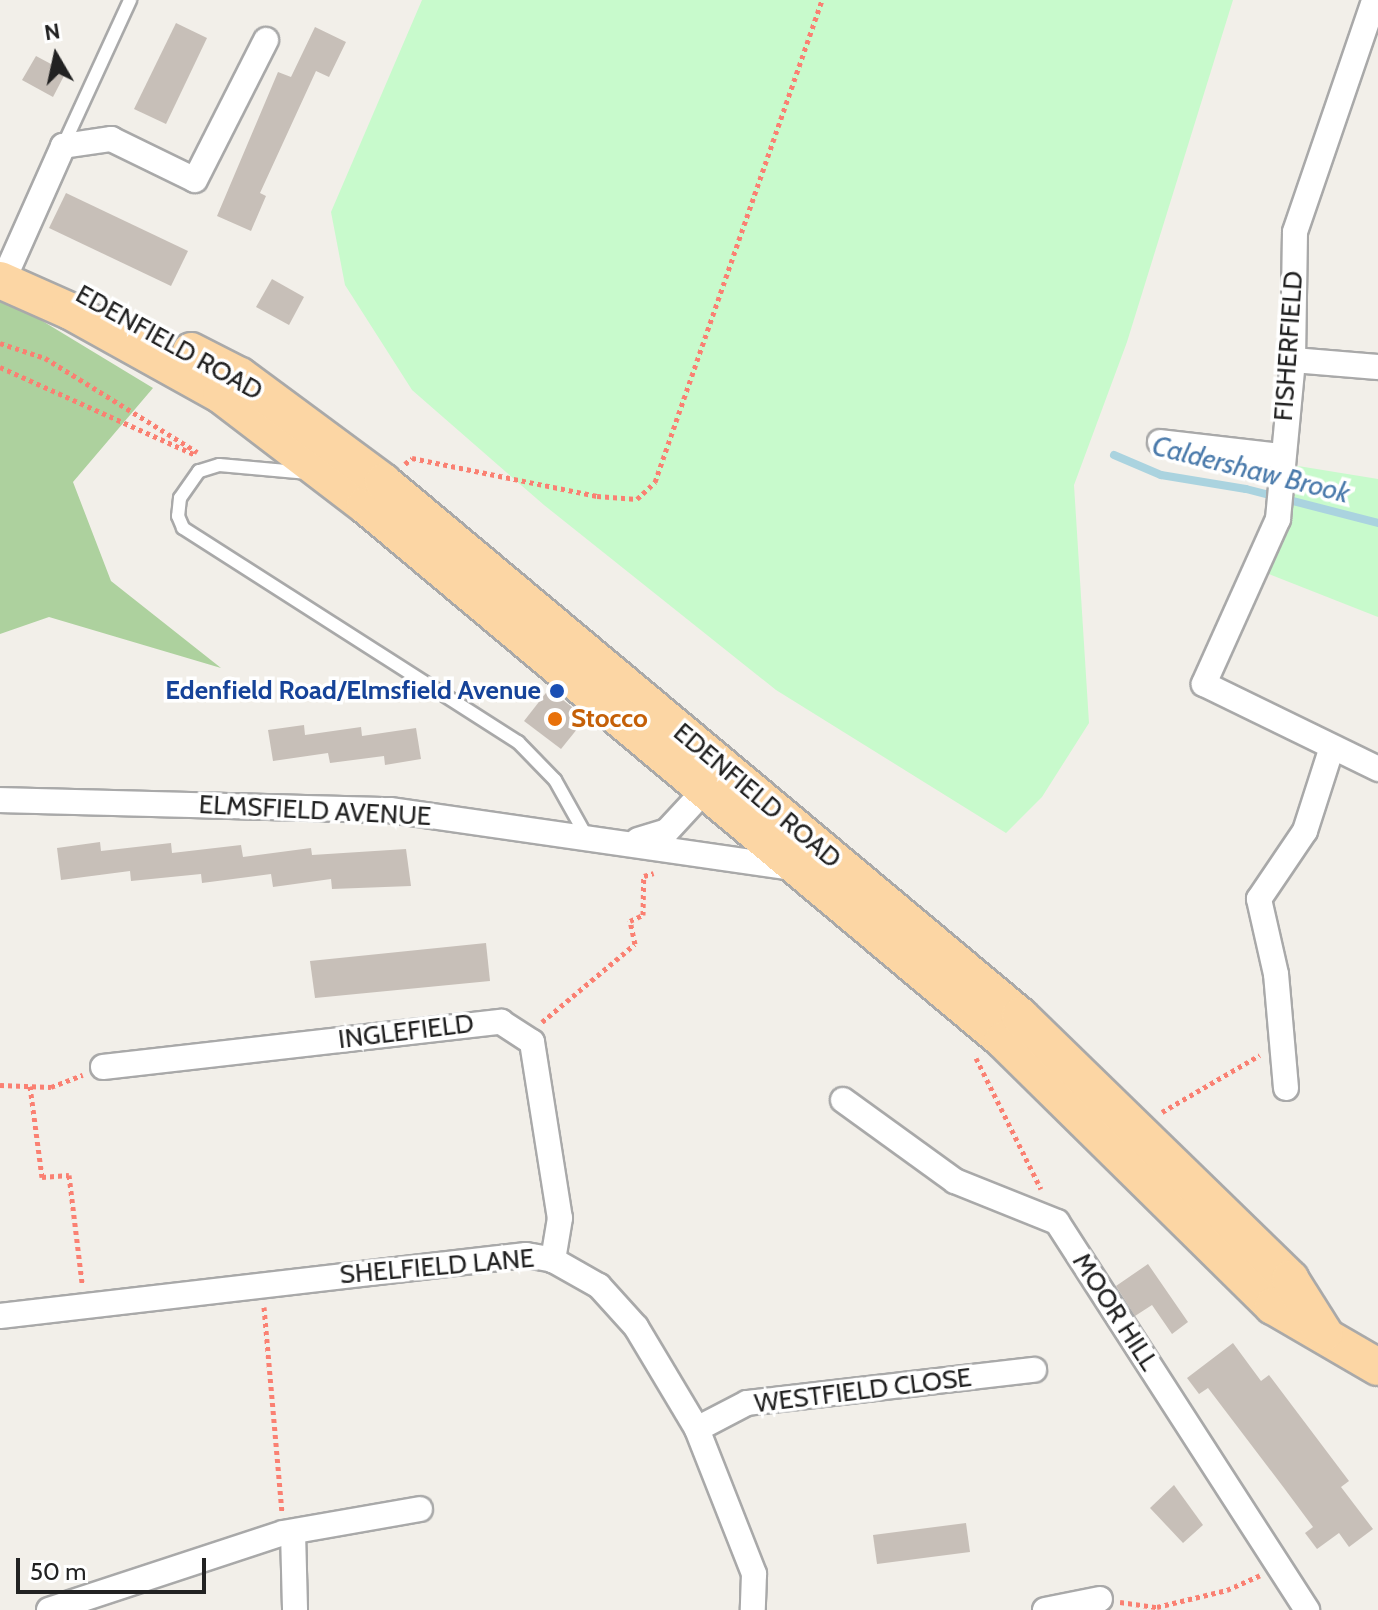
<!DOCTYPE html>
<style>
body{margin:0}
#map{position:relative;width:1378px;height:1610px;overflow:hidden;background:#f2efe9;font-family:Cabin,sans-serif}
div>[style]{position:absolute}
.forest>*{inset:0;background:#add19e}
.park>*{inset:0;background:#c8facc}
.stream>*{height:8px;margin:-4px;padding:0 4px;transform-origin:4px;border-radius:4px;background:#aad3df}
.building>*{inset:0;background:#c7bfb8}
.path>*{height:5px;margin-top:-2.5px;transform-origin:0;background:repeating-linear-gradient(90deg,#fa8072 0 4px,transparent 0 8px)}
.roads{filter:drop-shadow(2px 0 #a9a9a9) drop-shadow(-2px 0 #a9a9a9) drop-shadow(0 2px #a9a9a9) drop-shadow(0 -2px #a9a9a9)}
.service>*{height:12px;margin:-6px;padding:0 6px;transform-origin:6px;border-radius:6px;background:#fff}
.minor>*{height:24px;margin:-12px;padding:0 12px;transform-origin:12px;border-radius:12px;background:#fff}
.primary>*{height:36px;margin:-18px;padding:0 18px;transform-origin:18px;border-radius:18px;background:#fcd6a4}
.dots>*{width:22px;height:22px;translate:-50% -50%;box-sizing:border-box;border:4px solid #fff;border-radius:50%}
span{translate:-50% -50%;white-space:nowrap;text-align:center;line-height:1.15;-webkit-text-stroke:7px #fff;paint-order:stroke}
.street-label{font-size:26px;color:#222}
.transit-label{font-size:26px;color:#164399;font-weight:700}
.right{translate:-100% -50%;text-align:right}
.food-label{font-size:26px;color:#c56008;font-weight:700}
.left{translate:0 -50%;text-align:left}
.water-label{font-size:28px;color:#4a7aab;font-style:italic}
.north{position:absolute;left:16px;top:16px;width:80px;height:80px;-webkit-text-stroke:6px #fff;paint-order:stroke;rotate:351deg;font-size:22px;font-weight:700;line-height:32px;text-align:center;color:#222}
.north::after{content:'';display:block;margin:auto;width:28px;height:36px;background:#222;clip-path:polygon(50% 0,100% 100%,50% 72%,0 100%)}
.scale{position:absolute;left:16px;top:1558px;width:190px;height:36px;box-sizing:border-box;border:4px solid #222;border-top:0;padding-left:10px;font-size:24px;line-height:28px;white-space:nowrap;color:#222;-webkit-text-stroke:6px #fff;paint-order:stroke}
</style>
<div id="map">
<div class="forest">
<i style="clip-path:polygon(0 301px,21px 308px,153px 388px,73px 482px,111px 581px,221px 668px,49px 617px,0 634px)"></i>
</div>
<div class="park">
<i style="clip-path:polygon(422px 0,1233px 0,1127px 342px,1074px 485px,1089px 723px,1042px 797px,1006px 833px,776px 690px,544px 505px,412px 390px,345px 285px,331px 212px)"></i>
<i style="clip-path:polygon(1292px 465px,1378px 479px,1378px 617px,1256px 569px)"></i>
</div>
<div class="stream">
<i style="left:1114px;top:455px;width:51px;rotate:23.1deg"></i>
<i style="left:1161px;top:475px;width:86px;rotate:9.4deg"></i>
<i style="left:1246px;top:489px;width:136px;rotate:14.4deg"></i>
</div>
<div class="building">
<i style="clip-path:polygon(176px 23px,207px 38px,166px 124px,134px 109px)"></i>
<i style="clip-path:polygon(315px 27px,346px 42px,329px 77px,316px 71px,260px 193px,266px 196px,251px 231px,217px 216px,278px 72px,291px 77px)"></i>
<i style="clip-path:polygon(36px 56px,66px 72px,53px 97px,22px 80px)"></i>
<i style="clip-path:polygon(66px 193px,188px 251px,171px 286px,49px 228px)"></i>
<i style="clip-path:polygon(272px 279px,304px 297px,289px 325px,256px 307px)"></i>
<i style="clip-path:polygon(549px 689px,586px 718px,561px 749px,524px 721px)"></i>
<i style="clip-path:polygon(304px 725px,305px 735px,361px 727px,362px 736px,416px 728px,421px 759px,385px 765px,384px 756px,330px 763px,328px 753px,273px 761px,268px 730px)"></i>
<i style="clip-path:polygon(100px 842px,101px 851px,171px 843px,172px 853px,241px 845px,243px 857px,311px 848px,312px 855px,406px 849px,411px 886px,332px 889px,331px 879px,273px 887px,271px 874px,202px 883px,201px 874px,131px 881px,130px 871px,61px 880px,57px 848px)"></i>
<i style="clip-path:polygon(486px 943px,490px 981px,315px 998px,310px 961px)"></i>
<i style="clip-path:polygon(1148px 1264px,1188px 1322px,1172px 1334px,1152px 1305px,1135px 1316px,1116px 1286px)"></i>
<i style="clip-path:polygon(1233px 1343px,1261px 1381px,1269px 1375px,1349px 1481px,1341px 1487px,1373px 1529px,1349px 1547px,1339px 1533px,1317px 1549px,1305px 1533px,1313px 1527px,1284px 1488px,1208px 1388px,1199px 1394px,1187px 1378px)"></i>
<i style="clip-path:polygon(1174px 1485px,1203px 1525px,1183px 1543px,1150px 1508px)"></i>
<i style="clip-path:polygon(966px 1523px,970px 1552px,877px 1564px,873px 1535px)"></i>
</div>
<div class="path">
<i style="left:0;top:343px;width:47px;rotate:18.4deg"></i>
<i style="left:45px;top:358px;width:179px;rotate:31.7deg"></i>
<i style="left:0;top:367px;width:215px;rotate:24.2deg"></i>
<i style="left:405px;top:464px;width:9px;rotate:-41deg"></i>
<i style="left:412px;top:458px;width:189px;rotate:11.6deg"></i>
<i style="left:597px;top:496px;width:40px;rotate:4.3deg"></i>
<i style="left:637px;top:499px;width:25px;rotate:-43deg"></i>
<i style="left:655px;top:482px;width:510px;rotate:-70.89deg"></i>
<i style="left:542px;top:1022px;width:121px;rotate:-40deg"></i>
<i style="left:635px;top:944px;width:24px;rotate:-102deg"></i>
<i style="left:630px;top:921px;width:14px;rotate:-25deg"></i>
<i style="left:643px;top:915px;width:39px;rotate:-89deg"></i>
<i style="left:644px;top:876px;width:10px;rotate:-17deg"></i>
<i style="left:976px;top:1058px;width:146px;rotate:63.6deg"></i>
<i style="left:0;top:1085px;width:51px;rotate:2.2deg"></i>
<i style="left:51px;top:1087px;width:34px;rotate:-21deg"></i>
<i style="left:30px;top:1086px;width:92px;rotate:82.5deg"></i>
<i style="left:42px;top:1177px;width:27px;rotate:-4deg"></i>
<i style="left:69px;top:1175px;width:109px;rotate:83.1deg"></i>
<i style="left:1162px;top:1112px;width:113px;rotate:-30.2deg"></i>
<i style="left:264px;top:1307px;width:206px;rotate:85deg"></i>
<i style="left:1120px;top:1602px;width:37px;rotate:8deg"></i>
<i style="left:1157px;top:1607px;width:72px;rotate:-13.7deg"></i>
<i style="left:1227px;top:1590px;width:36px;rotate:-24deg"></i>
</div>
<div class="roads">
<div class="service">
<i style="left:63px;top:146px;width:161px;rotate:-65.3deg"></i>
<i style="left:308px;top:473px;width:89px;rotate:-174.9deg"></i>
<i style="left:219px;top:465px;width:21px;rotate:163deg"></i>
<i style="left:199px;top:471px;width:33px;rotate:125deg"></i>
<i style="left:180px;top:498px;width:18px;rotate:96deg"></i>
<i style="left:178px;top:516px;width:13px;rotate:67deg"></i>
<i style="left:183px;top:528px;width:398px;rotate:32.6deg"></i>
<i style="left:518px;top:742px;width:53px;rotate:45.8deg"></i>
<i style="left:555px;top:780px;width:68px;rotate:60.8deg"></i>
</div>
<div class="minor">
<i style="left:1378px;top:6px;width:5px;rotate:-158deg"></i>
<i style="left:1373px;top:4px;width:241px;rotate:108.9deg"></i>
<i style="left:1295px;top:232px;width:128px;rotate:90.9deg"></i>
<i style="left:1293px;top:360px;width:160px;rotate:95.4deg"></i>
<i style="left:1278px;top:519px;width:181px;rotate:114.2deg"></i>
<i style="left:1204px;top:684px;width:194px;rotate:26deg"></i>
<i style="left:3px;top:281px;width:148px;rotate:-66deg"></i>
<i style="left:63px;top:146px;width:49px;rotate:-8.3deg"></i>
<i style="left:111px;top:139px;width:93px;rotate:26deg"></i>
<i style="left:195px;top:180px;width:157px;rotate:-63.1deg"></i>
<i style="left:1293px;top:360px;width:85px;rotate:4.7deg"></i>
<i style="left:1160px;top:442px;width:122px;rotate:6.6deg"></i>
<i style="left:0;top:800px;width:390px;rotate:1.5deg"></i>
<i style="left:390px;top:810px;width:406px;rotate:8.2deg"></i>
<i style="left:638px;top:840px;width:30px;rotate:-17deg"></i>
<i style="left:667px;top:831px;width:69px;rotate:-47.3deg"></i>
<i style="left:103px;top:1067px;width:401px;rotate:-6.5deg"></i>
<i style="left:501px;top:1022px;width:37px;rotate:33deg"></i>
<i style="left:532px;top:1042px;width:178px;rotate:81deg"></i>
<i style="left:560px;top:1218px;width:43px;rotate:99.5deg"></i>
<i style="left:1286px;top:1088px;width:114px;rotate:-95deg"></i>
<i style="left:1276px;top:974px;width:77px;rotate:-102.8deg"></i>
<i style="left:1259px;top:899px;width:82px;rotate:-55.9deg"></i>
<i style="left:1305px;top:831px;width:88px;rotate:-72.2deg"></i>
<i style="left:843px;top:1100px;width:138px;rotate:35.9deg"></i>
<i style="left:955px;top:1181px;width:110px;rotate:21.9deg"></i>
<i style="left:1057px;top:1222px;width:462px;rotate:57.2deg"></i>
<i style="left:0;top:1316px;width:530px;rotate:-6.62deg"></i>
<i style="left:526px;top:1255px;width:27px;rotate:10deg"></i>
<i style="left:553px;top:1260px;width:53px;rotate:29.5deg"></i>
<i style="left:599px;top:1286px;width:55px;rotate:47.9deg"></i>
<i style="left:636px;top:1327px;width:119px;rotate:59.1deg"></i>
<i style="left:697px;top:1429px;width:156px;rotate:68.5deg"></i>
<i style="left:754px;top:1574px;width:36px;rotate:92deg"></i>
<i style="left:697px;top:1429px;width:56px;rotate:-27.5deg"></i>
<i style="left:747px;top:1403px;width:289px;rotate:-6.6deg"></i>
<i style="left:293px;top:1532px;width:78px;rotate:88.5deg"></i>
<i style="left:49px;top:1610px;width:246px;rotate:-18.2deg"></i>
<i style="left:283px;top:1533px;width:139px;rotate:-9.9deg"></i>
<i style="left:1045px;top:1610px;width:56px;rotate:-11.3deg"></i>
</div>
<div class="primary">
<i style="left:0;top:280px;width:77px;rotate:23.9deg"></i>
<i style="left:70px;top:311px;width:173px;rotate:29.1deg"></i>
<i style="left:221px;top:395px;width:181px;rotate:37.4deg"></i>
<i style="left:365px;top:505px;width:833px;rotate:39.98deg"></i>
<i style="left:1003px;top:1040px;width:379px;rotate:44.6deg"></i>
<i style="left:1273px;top:1306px;width:121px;rotate:30.2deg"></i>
<i style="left:191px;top:351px;width:55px;rotate:27deg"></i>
<i style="left:240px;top:376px;width:178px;rotate:36.5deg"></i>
<i style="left:383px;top:482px;width:831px;rotate:39.97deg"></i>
<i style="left:1020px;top:1016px;width:377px;rotate:44.2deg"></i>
<i style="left:1290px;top:1279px;width:64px;rotate:57.8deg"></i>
</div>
</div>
<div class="dots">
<i style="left:557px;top:691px;background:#1a4fb4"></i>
<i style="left:555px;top:719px;background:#e8710a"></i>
</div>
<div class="street-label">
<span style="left:169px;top:343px;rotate:29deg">EDENFIELD ROAD</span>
<span style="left:1289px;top:346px;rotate:-86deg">FISHERFIELD</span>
<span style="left:757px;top:796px;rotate:40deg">EDENFIELD ROAD</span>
<span style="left:315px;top:811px;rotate:3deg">ELMSFIELD AVENUE</span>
<span style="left:406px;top:1032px;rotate:-7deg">INGLEFIELD</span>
<span style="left:437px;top:1267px;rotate:-5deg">SHELFIELD LANE</span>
<span style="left:1115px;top:1312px;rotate:57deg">MOOR HILL</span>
<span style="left:863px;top:1391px;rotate:-7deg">WESTFIELD CLOSE</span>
</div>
<div class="transit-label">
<span class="right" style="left:541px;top:691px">Edenfield Road/Elmsfield Avenue</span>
</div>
<div class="food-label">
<span class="left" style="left:571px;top:719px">Stocco</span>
</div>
<div class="water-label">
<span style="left:1251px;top:469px;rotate:14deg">Caldershaw Brook</span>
</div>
<div class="north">N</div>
<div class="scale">50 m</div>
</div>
